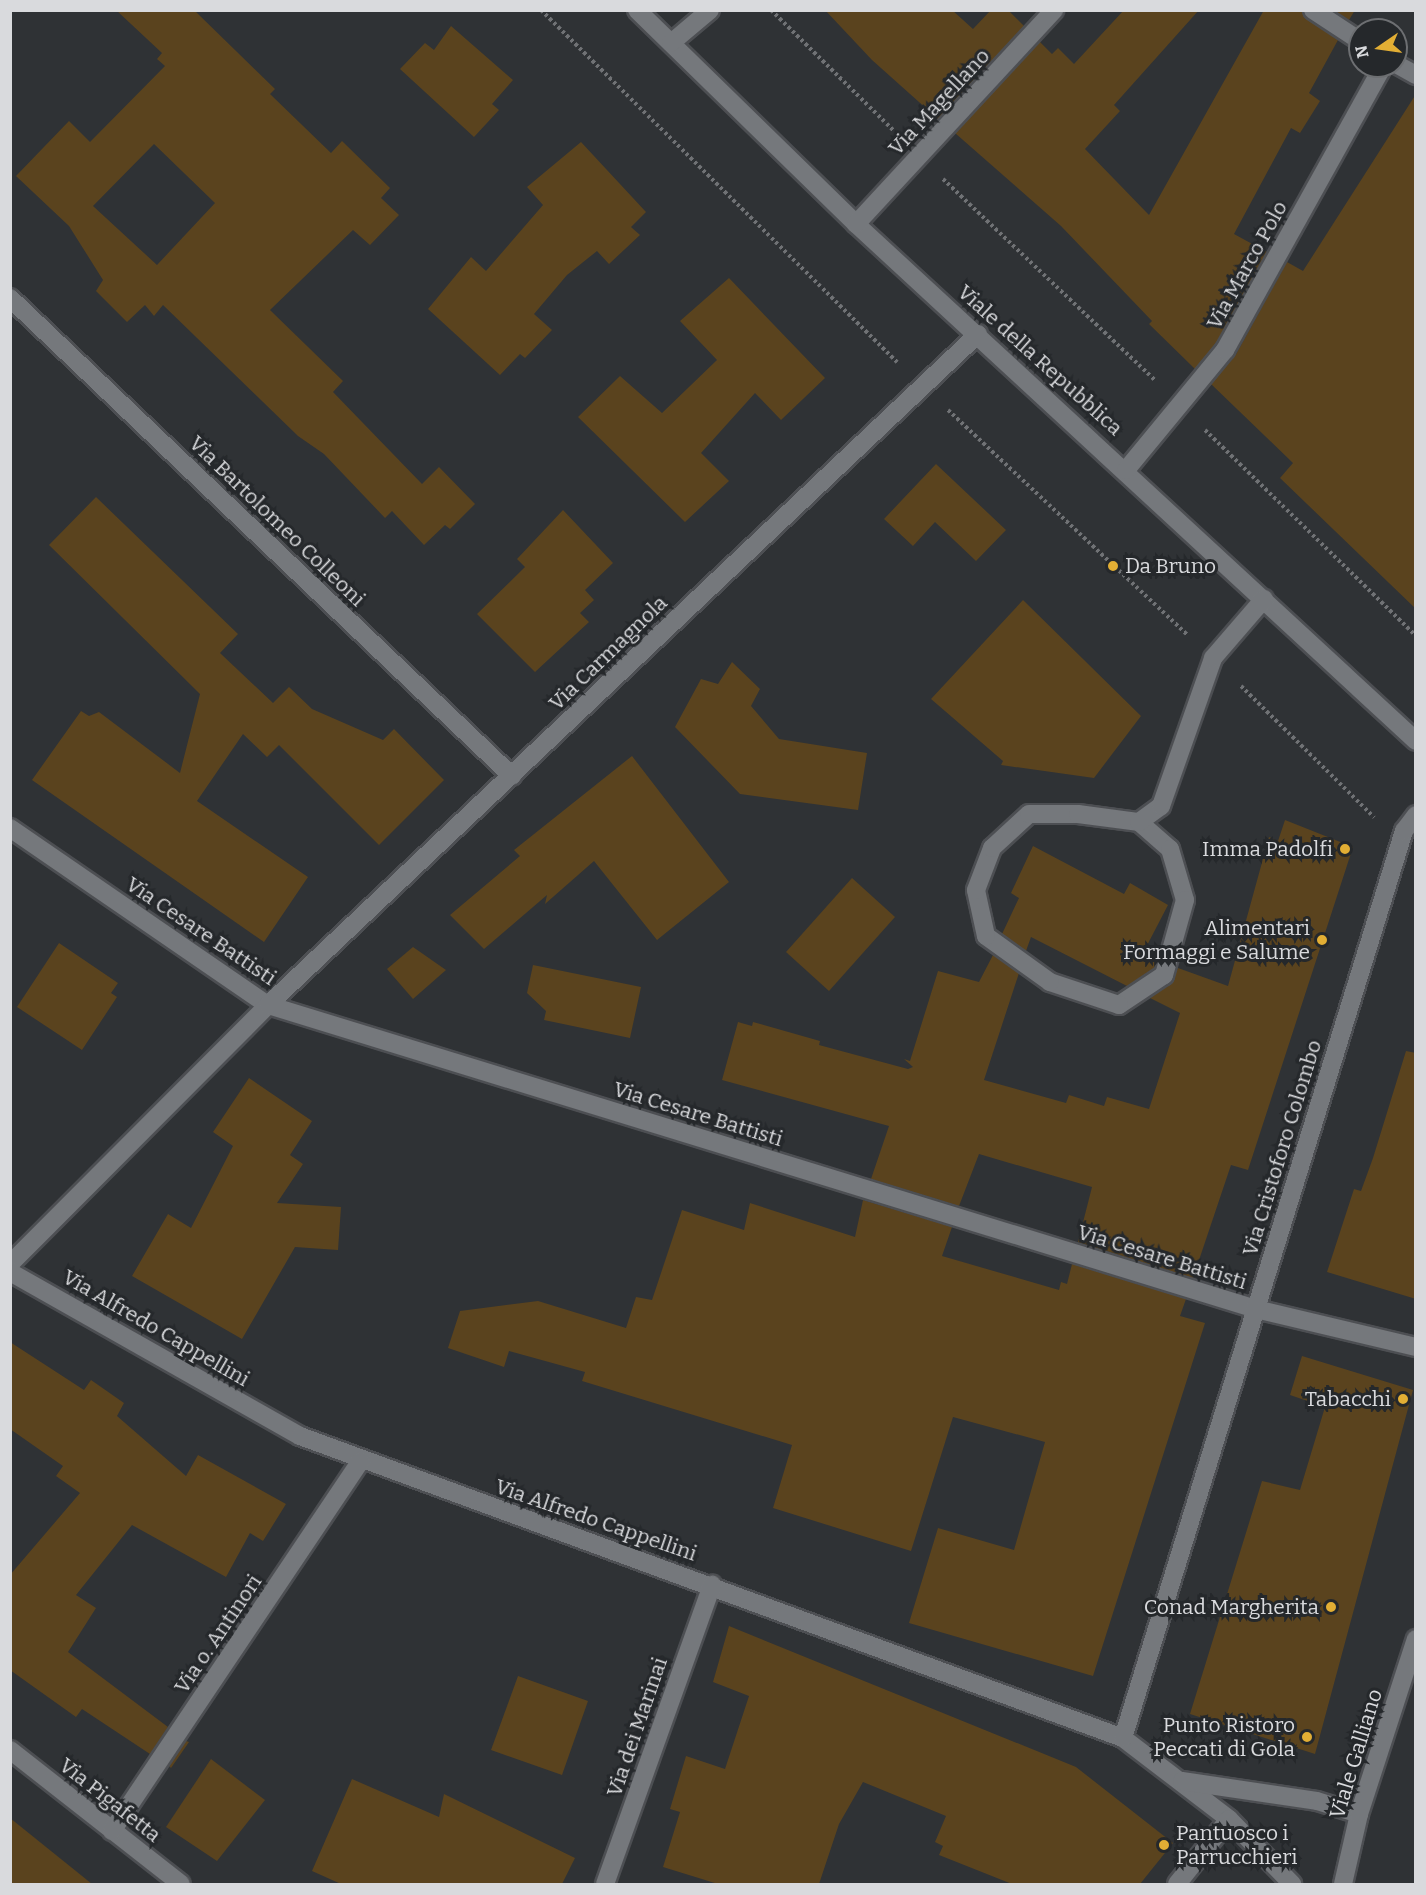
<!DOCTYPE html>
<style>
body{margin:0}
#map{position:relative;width:1426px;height:1895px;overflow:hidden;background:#2f3235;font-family:Bitter,serif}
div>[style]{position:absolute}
.building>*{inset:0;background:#5a431e}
.path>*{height:4px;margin-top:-2px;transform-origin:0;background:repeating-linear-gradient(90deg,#707275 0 3px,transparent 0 6px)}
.roads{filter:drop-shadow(2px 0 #4d4f53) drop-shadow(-2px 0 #4d4f53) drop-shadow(0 2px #4d4f53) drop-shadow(0 -2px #4d4f53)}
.minor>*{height:18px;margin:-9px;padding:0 9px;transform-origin:9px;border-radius:9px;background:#75787c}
.dots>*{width:16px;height:16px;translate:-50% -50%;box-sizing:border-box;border:3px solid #25282b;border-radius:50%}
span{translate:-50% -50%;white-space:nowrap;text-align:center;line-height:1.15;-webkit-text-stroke:6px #25282b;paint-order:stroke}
.street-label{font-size:21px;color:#d9dadd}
.poi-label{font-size:21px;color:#d9dadd}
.left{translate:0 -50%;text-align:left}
.right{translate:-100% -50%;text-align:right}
.frame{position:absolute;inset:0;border:12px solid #d9dadd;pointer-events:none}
.north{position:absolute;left:1348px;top:18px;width:60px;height:60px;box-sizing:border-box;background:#25282b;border:2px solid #6d6f72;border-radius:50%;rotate:257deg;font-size:16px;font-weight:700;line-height:24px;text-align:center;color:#d9dadd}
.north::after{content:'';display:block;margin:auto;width:21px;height:27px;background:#e2ae34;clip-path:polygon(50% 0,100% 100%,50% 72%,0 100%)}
</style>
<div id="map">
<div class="building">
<i style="clip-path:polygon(evenodd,116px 10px,194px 10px,275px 89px,270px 94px,331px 153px,342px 141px,390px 188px,381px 198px,399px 215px,370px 245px,353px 230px,270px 310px,343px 381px,333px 392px,422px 484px,439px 467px,475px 504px,450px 529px,445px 525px,424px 545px,392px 511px,385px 518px,324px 454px,298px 436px,163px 305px,154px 316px,145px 305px,127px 322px,96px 291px,103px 280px,69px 226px,16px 176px,69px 121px,90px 142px,165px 66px,157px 59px,162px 53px,116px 10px,154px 144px,215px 203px,157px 265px,93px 206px,154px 144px)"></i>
<i style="clip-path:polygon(825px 10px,952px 10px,973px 29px,991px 10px,1008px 10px,1024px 26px,938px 119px,872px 60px)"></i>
<i style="clip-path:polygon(1124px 10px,1199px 10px,1114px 105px,1120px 111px,1085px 149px,1149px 215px,1264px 10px,1302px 10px,1307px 19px,1338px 40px,1309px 93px,1320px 101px,1300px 133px,1291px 128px,1234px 234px,1267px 252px,1216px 344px,1195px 369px,1149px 324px,1152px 321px,1061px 226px,955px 133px,1040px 42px,1052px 54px,1058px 48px,1074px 64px)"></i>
<i style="clip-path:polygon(1334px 10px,1355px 10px,1349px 20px)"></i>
<i style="clip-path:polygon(451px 26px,513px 80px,492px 104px,499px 110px,474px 137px,400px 69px,425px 43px,434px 50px)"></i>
<i style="clip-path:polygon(1416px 94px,1416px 609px,1280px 478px,1293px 463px,1211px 384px,1235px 356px,1287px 262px,1303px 271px)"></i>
<i style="clip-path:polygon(581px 142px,646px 212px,631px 227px,640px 235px,609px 264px,597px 251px,567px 275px,534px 314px,552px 330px,525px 358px,520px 354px,500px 375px,428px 309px,471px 257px,486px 271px,543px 205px,527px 187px)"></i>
<i style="clip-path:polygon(729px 278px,825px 378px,781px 420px,755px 393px,701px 453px,729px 481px,685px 522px,578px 417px,620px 376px,662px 413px,717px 360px,680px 321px)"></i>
<i style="clip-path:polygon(936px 464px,1006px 530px,976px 561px,935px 522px,913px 546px,884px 519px)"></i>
<i style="clip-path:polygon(96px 497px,238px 634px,220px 653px,273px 703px,289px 687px,312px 709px,383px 740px,394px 729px,444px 780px,379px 845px,279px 745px,267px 757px,243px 734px,197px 801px,308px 877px,264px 942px,32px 780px,81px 711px,89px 716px,99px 712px,180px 773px,200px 694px,49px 545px)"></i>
<i style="clip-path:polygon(563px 510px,613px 563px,585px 590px,594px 600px,580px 613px,589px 622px,535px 672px,477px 614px,525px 567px,517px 559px)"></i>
<i style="clip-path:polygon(1023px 600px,1141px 716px,1094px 778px,1001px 765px,1003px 761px,931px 699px)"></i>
<i style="clip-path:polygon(732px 662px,760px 689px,751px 706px,779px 739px,867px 753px,858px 810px,740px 794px,675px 727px,701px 679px,718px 684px)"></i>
<i style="clip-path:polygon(632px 756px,729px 882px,657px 940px,594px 861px,545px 904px,547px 895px,484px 949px,450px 915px,520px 856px,514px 850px)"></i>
<i style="clip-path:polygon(1285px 820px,1353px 847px,1248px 1170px,1231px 1165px,1193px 1278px,1078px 1242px,1092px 1187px,979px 1154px,959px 1206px,871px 1179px,889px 1126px,722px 1080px,738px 1022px,752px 1026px,753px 1022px,820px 1041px,819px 1045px,908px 1069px,913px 1067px,904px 1059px,910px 1061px,938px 971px,979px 982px,993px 955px,1019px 973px,984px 1080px,1066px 1103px,1069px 1095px,1104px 1106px,1107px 1097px,1149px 1109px,1180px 1013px,1150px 998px,1171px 984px,1178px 968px,1228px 986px,1269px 837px,1278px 841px)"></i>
<i style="clip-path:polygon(1033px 846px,1124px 894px,1130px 883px,1168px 905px,1142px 955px,1157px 960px,1154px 968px,1127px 986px,1031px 937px,1026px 951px,1002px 934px,1019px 898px,1011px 893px)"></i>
<i style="clip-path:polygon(852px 878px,895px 917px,829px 991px,786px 952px)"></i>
<i style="clip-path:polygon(59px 943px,118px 983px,111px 993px,117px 997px,82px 1050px,17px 1007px)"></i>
<i style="clip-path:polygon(413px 947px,446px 970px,413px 999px,387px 969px)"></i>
<i style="clip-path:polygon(533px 965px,641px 987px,630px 1038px,544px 1020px,546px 1011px,527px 993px)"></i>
<i style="clip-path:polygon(1406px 1051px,1416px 1053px,1416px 1299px,1327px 1272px,1354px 1189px,1361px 1191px,1373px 1158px)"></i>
<i style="clip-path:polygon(249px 1078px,312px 1121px,290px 1155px,303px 1164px,277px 1203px,341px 1207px,338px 1250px,295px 1247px,242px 1339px,132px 1276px,168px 1214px,191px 1228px,233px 1146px,213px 1132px)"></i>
<i style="clip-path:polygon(863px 1200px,952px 1227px,942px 1256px,1059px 1290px,1061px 1282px,1067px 1284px,1072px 1264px,1186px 1299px,1180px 1316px,1205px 1323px,1093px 1676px,909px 1623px,938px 1528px,1014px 1550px,1045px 1442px,953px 1417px,911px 1551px,773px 1508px,792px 1445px,582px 1381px,585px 1372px,509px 1351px,504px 1367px,448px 1348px,460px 1311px,538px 1301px,626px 1328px,636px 1297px,652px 1300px,682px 1210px,744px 1230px,750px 1203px,855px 1237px)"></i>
<i style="clip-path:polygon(10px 1342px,84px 1390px,91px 1380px,124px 1403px,117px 1416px,186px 1476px,198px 1455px,286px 1504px,263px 1541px,250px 1533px,226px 1577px,132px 1525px,76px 1595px,96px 1608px,68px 1652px,168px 1727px,150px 1754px,82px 1709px,76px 1717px,10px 1670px,10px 1575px,80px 1493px,56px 1476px,63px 1466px,10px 1429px)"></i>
<i style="clip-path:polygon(1302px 1356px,1413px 1390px,1315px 1754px,1190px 1714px,1262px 1481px,1300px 1490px,1325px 1407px,1290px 1395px)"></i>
<i style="clip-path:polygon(729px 1626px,1076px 1767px,1173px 1843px,1140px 1884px,1012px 1884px,939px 1855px,943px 1846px,935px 1842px,946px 1816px,863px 1782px,839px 1824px,819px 1884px,718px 1884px,663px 1867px,680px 1812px,670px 1809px,686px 1756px,725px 1769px,749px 1696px,713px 1682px)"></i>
<i style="clip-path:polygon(518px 1676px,588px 1701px,562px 1775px,491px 1750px)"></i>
<i style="clip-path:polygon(186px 1741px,189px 1742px,171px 1768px,169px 1766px)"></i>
<i style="clip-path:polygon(211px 1759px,265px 1800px,217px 1861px,166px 1827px)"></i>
<i style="clip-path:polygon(352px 1779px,439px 1817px,444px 1794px,575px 1858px,562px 1884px,341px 1884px,312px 1871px)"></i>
<i style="clip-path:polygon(10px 1818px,92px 1884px,10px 1884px)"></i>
</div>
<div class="path">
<i style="left:541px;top:10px;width:501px;rotate:44.68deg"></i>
<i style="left:771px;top:10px;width:174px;rotate:44.5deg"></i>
<i style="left:943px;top:179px;width:292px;rotate:43.5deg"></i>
<i style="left:948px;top:410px;width:329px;rotate:43.2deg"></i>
<i style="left:1205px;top:430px;width:295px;rotate:44.3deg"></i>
<i style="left:1241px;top:686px;width:187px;rotate:44.6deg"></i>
</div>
<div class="roads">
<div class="minor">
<i style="left:637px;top:10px;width:306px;rotate:44.3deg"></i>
<i style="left:856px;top:224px;width:762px;rotate:42.71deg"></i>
<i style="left:1313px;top:10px;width:56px;rotate:33.4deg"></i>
<i style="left:671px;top:43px;width:51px;rotate:-40.2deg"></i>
<i style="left:1396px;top:64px;width:23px;rotate:29deg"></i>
<i style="left:856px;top:224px;width:292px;rotate:-47.2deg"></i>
<i style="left:10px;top:298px;width:693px;rotate:43.6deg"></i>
<i style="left:1126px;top:470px;width:156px;rotate:-50.5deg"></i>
<i style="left:1225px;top:350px;width:325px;rotate:-60.9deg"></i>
<i style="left:1139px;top:822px;width:41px;rotate:41.1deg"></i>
<i style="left:1170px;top:849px;width:53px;rotate:73.6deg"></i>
<i style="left:1185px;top:900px;width:78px;rotate:105.6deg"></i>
<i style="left:1164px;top:975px;width:54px;rotate:146.3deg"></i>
<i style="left:1119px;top:1005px;width:73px;rotate:-161.6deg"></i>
<i style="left:1050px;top:982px;width:79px;rotate:-144.3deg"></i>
<i style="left:986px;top:936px;width:47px;rotate:-102.3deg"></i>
<i style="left:976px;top:890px;width:45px;rotate:-69.1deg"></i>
<i style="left:992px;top:848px;width:50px;rotate:-42.6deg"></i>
<i style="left:1029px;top:814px;width:49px"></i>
<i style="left:1078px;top:814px;width:62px;rotate:7.5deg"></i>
<i style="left:1139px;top:822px;width:27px;rotate:-36deg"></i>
<i style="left:1161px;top:806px;width:157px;rotate:-70.6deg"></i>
<i style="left:1213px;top:658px;width:78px;rotate:-49.2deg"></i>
<i style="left:10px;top:828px;width:313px;rotate:34.5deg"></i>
<i style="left:268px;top:1005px;width:1034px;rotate:17.1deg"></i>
<i style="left:1256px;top:1309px;width:164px;rotate:13.4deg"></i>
<i style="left:10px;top:1264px;width:366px;rotate:-45.1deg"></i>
<i style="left:268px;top:1005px;width:977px;rotate:-43.38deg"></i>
<i style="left:10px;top:1272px;width:333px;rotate:29.5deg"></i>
<i style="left:300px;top:1436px;width:877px;rotate:20.15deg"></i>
<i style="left:1123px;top:1738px;width:133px;rotate:37.4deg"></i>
<i style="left:1229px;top:1819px;width:91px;rotate:45.9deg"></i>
<i style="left:1123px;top:1738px;width:950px;rotate:-72.79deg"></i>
<i style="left:1404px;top:831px;width:20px;rotate:-53deg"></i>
<i style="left:10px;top:1750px;width:217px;rotate:38.1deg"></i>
<i style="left:1182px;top:1781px;width:136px;rotate:8.4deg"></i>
<i style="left:1317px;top:1801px;width:44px;rotate:17.2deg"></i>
<i style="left:112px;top:1831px;width:446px;rotate:-56.1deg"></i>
<i style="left:605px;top:1884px;width:318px;rotate:-70.3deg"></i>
<i style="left:1177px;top:1884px;width:83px;rotate:-51.3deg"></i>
<i style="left:1343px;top:1884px;width:72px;rotate:-77.1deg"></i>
<i style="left:1359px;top:1814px;width:184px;rotate:-72deg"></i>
</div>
</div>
<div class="dots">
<i style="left:1113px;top:566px;background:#e2ae34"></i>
<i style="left:1345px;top:849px;background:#e2ae34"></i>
<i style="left:1322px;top:940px;background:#e2ae34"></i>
<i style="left:1403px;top:1399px;background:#e2ae34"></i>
<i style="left:1331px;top:1607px;background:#e2ae34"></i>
<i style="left:1307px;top:1737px;background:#e2ae34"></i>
<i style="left:1164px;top:1845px;background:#e2ae34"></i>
</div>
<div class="street-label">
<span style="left:939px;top:102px;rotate:-47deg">Via Magellano</span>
<span style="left:1247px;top:265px;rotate:-61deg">Via Marco Polo</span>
<span style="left:1040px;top:360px;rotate:42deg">Viale della Repubblica</span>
<span style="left:277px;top:521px;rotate:44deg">Via Bartolomeo Colleoni</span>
<span style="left:608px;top:653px;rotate:-44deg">Via Carmagnola</span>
<span style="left:201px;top:931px;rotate:34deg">Via Cesare Battisti</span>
<span style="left:698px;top:1114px;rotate:17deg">Via Cesare Battisti</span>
<span style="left:1282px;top:1148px;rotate:-73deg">Via Cristoforo Colombo</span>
<span style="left:1162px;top:1257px;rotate:17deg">Via Cesare Battisti</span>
<span style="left:156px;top:1328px;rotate:30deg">Via Alfredo Cappellini</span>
<span style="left:596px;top:1520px;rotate:19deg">Via Alfredo Cappellini</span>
<span style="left:218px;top:1634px;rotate:-56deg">Via o. Antinori</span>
<span style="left:637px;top:1727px;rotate:-71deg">Via dei Marinai</span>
<span style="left:1356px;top:1754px;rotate:-73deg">Viale Galliano</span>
<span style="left:110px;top:1800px;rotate:38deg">Via Pigafetta</span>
</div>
<div class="poi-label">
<span class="left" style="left:1125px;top:566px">Da Bruno</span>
<span class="right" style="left:1333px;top:849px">Imma Padolfi</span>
<span class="right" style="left:1310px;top:940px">Alimentari<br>Formaggi e Salume</span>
<span class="right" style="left:1391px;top:1399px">Tabacchi</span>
<span class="right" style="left:1319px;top:1607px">Conad Margherita</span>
<span class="right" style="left:1295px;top:1737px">Punto Ristoro<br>Peccati di Gola</span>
<span class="left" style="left:1176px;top:1845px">Pantuosco i<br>Parrucchieri</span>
</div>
<div class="frame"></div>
<div class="north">N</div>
</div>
